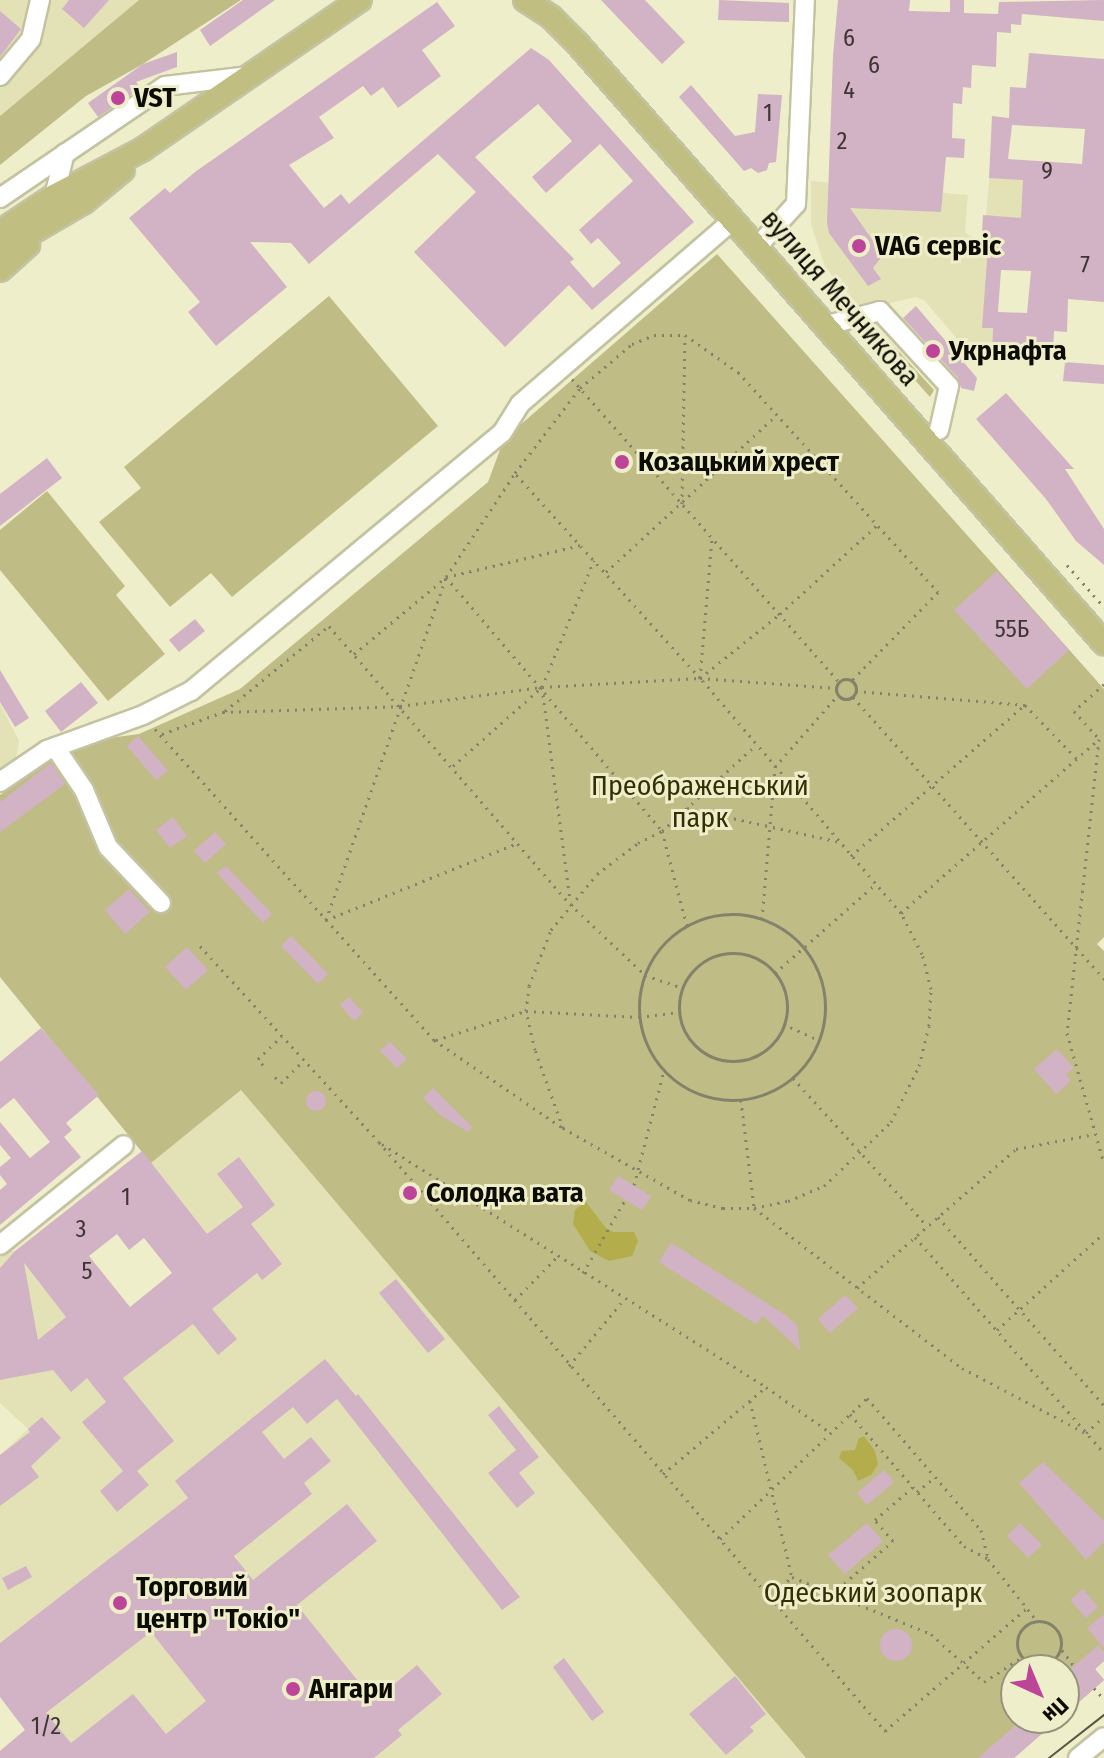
<!DOCTYPE html>
<meta charset="utf-8">
<style>
body{margin:0}
#map{position:relative;width:1104px;height:1758px;overflow:hidden;background:#efeeca;font-family:"Fira Sans Condensed",sans-serif}
div>[style]{position:absolute}
.built>*{inset:0;background:#e3e2b7}
.green>*{inset:0;background:#bfbd85}
.water>*{inset:0;background:#b3ae4b}
.building>*{inset:0;background:#d2b2c5}
.round{border-radius:50%}
.path>*{height:3px;margin-top:-1.5px;transform-origin:0;background:repeating-linear-gradient(90deg,#83826a 0 2px,transparent 0 8px)}
.path>.ring{margin:-1.5px;padding:0;box-sizing:content-box;background:none;border:3px solid #83826a;border-radius:50%}
.roads{filter:drop-shadow(2px 0 #c4c3a1) drop-shadow(-2px 0 #c4c3a1) drop-shadow(0 2px #c4c3a1) drop-shadow(0 -2px #c4c3a1)}
.minor>*{height:18px;margin:-9px;padding:0 9px;transform-origin:9px;border-radius:9px;background:#fff}
.major>*{height:22px;margin:-11px;padding:0 11px;transform-origin:11px;border-radius:11px;background:#c1be82}
.tram>*{height:2px;margin:-1px;padding:0 1px;transform-origin:1px;border-radius:1px;background:#585745}
.dots>*{width:22px;height:22px;translate:-50% -50%;box-sizing:border-box;border:4px solid #efeeca;border-radius:50%}
span{translate:-50% -50%;white-space:nowrap;text-align:center;line-height:1.15;-webkit-text-stroke:6px #efeeca;paint-order:stroke}
.number-label{font-size:24px;color:#3e3633}
.number-label span{-webkit-text-stroke-width:0}
.poi-label{font-size:28px;color:#0c0c02;font-weight:700}
.left{translate:0 -50%;text-align:left}
.street-label{font-size:28px;color:#0c0c02}
.park-label{font-size:28px;color:#322f03}
.north{position:absolute;left:1000px;top:1654px;width:80px;height:80px;box-sizing:border-box;background:#efeeca;border:2px solid #94947a;border-radius:50%;rotate:136deg;font-size:22px;font-weight:700;line-height:32px;text-align:center;color:#0c0c02}
.north::after{content:'';display:block;margin:auto;width:28px;height:36px;background:#bd4599;clip-path:polygon(50% 0,100% 100%,50% 72%,0 100%)}
</style>
<div id="map">
<div class="built">
<i style="clip-path:polygon(0 0,139px 0,0 116px)"></i>
<i style="clip-path:polygon(991px 158px,1104px 224px,986px 216px)"></i>
<i style="clip-path:polygon(811px 181px,968px 195px,965px 232px,988px 249px,983px 327px,993px 328px,992px 349px,970px 354px,924px 300px,915px 297px,862px 310px,825px 267px,811px 224px)"></i>
<i style="clip-path:polygon(0 703px,19px 741px,15px 765px,0 777px)"></i>
<i style="clip-path:polygon(241px 1090px,544px 1446px,806px 1758px,2px 1758px,0 1751px,21px 1733px,239px 1563px,235px 1555px,198px 1529px,179px 1505px,0 1643px,0 1455px,28px 1429px,0 1403px,0 1246px,6px 1241px,94px 1352px,226px 1259px,151px 1163px)"></i>
</div>
<div class="green">
<i style="clip-path:polygon(139px 0,241px 0,143px 64px,86px 96px,0 165px,0 116px)"></i>
<i style="clip-path:polygon(717px 254px,1104px 689px,1104px 937px,1097px 944px,1104px 951px,1104px 1661px,1095px 1669px,1104px 1680px,1064px 1715px,1064px 1670px,1016px 1670px,1016px 1718px,1060px 1718px,1014px 1758px,806px 1758px,241px 1090px,151px 1163px,0 977px,0 795px,59px 752px,95px 740px,139px 734px,240px 689px,488px 482px,504px 439px)"></i>
<i style="clip-path:polygon(329px 296px,438px 426px,232px 597px,211px 573px,170px 607px,99px 522px,141px 488px,124px 467px)"></i>
<i style="clip-path:polygon(883px 334px,934px 390px,930px 397px,880px 341px)"></i>
<i style="clip-path:polygon(47px 491px,125px 586px,116px 595px,165px 654px,108px 701px,0 570px,0 530px)"></i>
</div>
<div class="water">
<i style="clip-path:polygon(585px 1201px,606px 1228px,613px 1232px,634px 1232px,638px 1241px,632px 1256px,609px 1261px,590px 1251px,573px 1224px,575px 1210px)"></i>
<i style="clip-path:polygon(864px 1436px,875px 1451px,878px 1464px,871px 1475px,858px 1481px,853px 1470px,839px 1458px,842px 1451px,855px 1450px,859px 1438px)"></i>
</div>
<div class="building">
<i style="clip-path:polygon(69px 0,109px 0,84px 28px,62px 9px)"></i>
<i style="clip-path:polygon(243px 0,275px 0,210px 46px,200px 30px)"></i>
<i style="clip-path:polygon(601px 0,645px 0,685px 42px,662px 64px)"></i>
<i style="clip-path:polygon(719px 0,789px 3px,789px 22px,718px 20px)"></i>
<i style="clip-path:polygon(838px 0,910px 0,909px 11px,950px 12px,950px 0,964px 0,964px 13px,998px 14px,999px 2px,1104px 0,1104px 21px,1022px 14px,1021px 25px,1011px 24px,1011px 33px,997px 32px,996px 67px,972px 65px,971px 88px,963px 87px,962px 104px,953px 103px,952px 138px,965px 139px,964px 158px,946px 157px,941px 212px,850px 208px,883px 255px,873px 268px,881px 279px,868px 286px,829px 233px,827px 223px,833px 56px)"></i>
<i style="clip-path:polygon(evenodd,437px 2px,455px 26px,422px 50px,441px 76px,398px 108px,383px 87px,371px 96px,363px 86px,319px 117px,334px 138px,289px 165px,324px 208px,341px 194px,349px 204px,531px 48px,549px 60px,694px 222px,592px 310px,569px 285px,505px 347px,414px 252px,476px 192px,438px 154px,309px 264px,291px 243px,250px 242px,287px 287px,216px 346px,188px 312px,200px 302px,129px 218px,165px 188px,170px 193px,195px 172px,437px 2px,538px 104px,572px 141px,532px 177px,546px 193px,600px 144px,633px 181px,579px 230px,591px 244px,598px 238px,621px 263px,593px 288px,570px 262px,574px 259px,475px 157px,538px 104px)"></i>
<i style="clip-path:polygon(0 11px,21px 29px,0 57px)"></i>
<i style="clip-path:polygon(177px 52px,177px 67px,136px 82px,141px 88px,98px 117px,88px 103px,143px 64px)"></i>
<i style="clip-path:polygon(evenodd,1029px 53px,1104px 59px,1104px 302px,1068px 299px,1067px 332px,1054px 331px,1053px 352px,992px 349px,993px 328px,982px 328px,989px 233px,982px 233px,983px 215px,1021px 218px,1023px 180px,989px 178px,992px 116px,1009px 118px,1010px 87px,1026px 88px,1029px 53px,1012px 125px,1085px 129px,1082px 164px,1008px 159px,1012px 125px,1029px 53px,1001px 270px,1031px 271px,1027px 313px,998px 312px,1001px 270px)"></i>
<i style="clip-path:polygon(691px 85px,735px 136px,755px 132px,758px 94px,782px 95px,776px 162px,769px 163px,767px 170px,758px 173px,751px 168px,744px 171px,679px 97px)"></i>
<i style="clip-path:polygon(916px 306px,977px 378px,974px 391px,961px 388px,958px 378px,903px 318px)"></i>
<i style="clip-path:polygon(1065px 362px,1104px 365px,1104px 384px,1063px 381px)"></i>
<i style="clip-path:polygon(1006px 393px,1074px 469px,1065px 469px,1104px 529px,1104px 565px,1076px 541px,1046px 499px,976px 419px)"></i>
<i style="clip-path:polygon(47px 458px,62px 478px,0 526px,0 494px)"></i>
<i style="clip-path:polygon(997px 571px,1069px 650px,1027px 689px,954px 610px)"></i>
<i style="clip-path:polygon(195px 619px,205px 631px,179px 652px,169px 640px)"></i>
<i style="clip-path:polygon(0 670px,29px 718px,15px 727px,0 702px)"></i>
<i style="clip-path:polygon(81px 682px,98px 703px,61px 732px,45px 711px)"></i>
<i style="clip-path:polygon(138px 736px,168px 771px,156px 780px,127px 746px)"></i>
<i style="clip-path:polygon(51px 763px,65px 784px,0 832px,0 802px)"></i>
<i style="clip-path:polygon(173px 817px,187px 836px,170px 848px,156px 830px)"></i>
<i style="clip-path:polygon(215px 832px,226px 844px,205px 863px,194px 851px)"></i>
<i style="clip-path:polygon(226px 866px,272px 914px,263px 923px,217px 873px)"></i>
<i style="clip-path:polygon(129px 889px,150px 912px,125px 934px,105px 910px)"></i>
<i style="clip-path:polygon(291px 936px,328px 974px,318px 984px,281px 946px)"></i>
<i style="clip-path:polygon(187px 947px,208px 970px,186px 990px,165px 967px)"></i>
<i style="clip-path:polygon(349px 997px,363px 1012px,354px 1021px,340px 1005px)"></i>
<i style="clip-path:polygon(41px 1028px,99px 1095px,66px 1123px,72px 1130px,64px 1137px,81px 1157px,0 1225px,0 1190px,7px 1184px,0 1175px,0 1167px,11px 1158px,0 1145px,0 1122px,30px 1158px,50px 1142px,14px 1098px,0 1109px,0 1062px)"></i>
<i style="clip-path:polygon(390px 1042px,407px 1059px,397px 1068px,380px 1051px)"></i>
<i style="clip-path:polygon(1057px 1049px,1074px 1068px,1066px 1074px,1071px 1081px,1056px 1094px,1034px 1069px)"></i>
<i style="clip-path:polygon(433px 1088px,472px 1127px,468px 1132px,440px 1115px,423px 1098px)"></i>
<i class="round" style="left:306px;top:1091px;width:20px;height:20px"></i>
<i style="clip-path:polygon(evenodd,142px 1151px,207px 1234px,243px 1207px,217px 1174px,239px 1157px,275px 1205px,251px 1224px,282px 1264px,262px 1280px,257px 1273px,212px 1309px,237px 1339px,218px 1355px,193px 1324px,123px 1378px,174px 1441px,137px 1471px,149px 1485px,117px 1512px,100px 1491px,123px 1471px,82px 1422px,106px 1402px,87px 1378px,71px 1392px,53px 1370px,0 1380px,0 1268px,15px 1251px,142px 1151px,117px 1234px,129px 1250px,144px 1238px,172px 1273px,130px 1307px,89px 1256px,117px 1234px,142px 1151px,24px 1263px,66px 1317px,38px 1340px,24px 1263px)"></i>
<i style="clip-path:polygon(618px 1176px,651px 1196px,642px 1210px,609px 1190px)"></i>
<i style="clip-path:polygon(671px 1243px,784px 1314px,797px 1325px,800px 1350px,763px 1316px,756px 1324px,659px 1262px)"></i>
<i style="clip-path:polygon(396px 1279px,445px 1339px,428px 1353px,379px 1293px)"></i>
<i style="clip-path:polygon(845px 1295px,858px 1308px,830px 1333px,818px 1319px)"></i>
<i style="clip-path:polygon(evenodd,325px 1359px,356px 1396px,358px 1394px,520px 1597px,502px 1610px,337px 1399px,307px 1424px,293px 1407px,262px 1432px,284px 1459px,311px 1437px,331px 1461px,304px 1483px,312px 1494px,234px 1556px,253px 1580px,347px 1504px,377px 1541px,297px 1605px,374px 1701px,417px 1665px,442px 1694px,398px 1730px,402px 1735px,374px 1758px,0 1758px,0 1751px,25px 1730px,0 1697px,0 1643px,188px 1498px,175px 1481px,325px 1359px,151px 1632px,206px 1701px,166px 1734px,133px 1694px,71px 1743px,46px 1713px,151px 1632px)"></i>
<i style="clip-path:polygon(499px 1406px,539px 1457px,519px 1473px,535px 1493px,517px 1508px,488px 1473px,516px 1450px,488px 1415px)"></i>
<i style="clip-path:polygon(42px 1417px,61px 1438px,31px 1466px,39px 1477px,0 1506px,0 1455px,30px 1432px,28px 1429px)"></i>
<i style="clip-path:polygon(1043px 1462px,1104px 1521px,1104px 1542px,1086px 1560px,1019px 1483px)"></i>
<i style="clip-path:polygon(884px 1470px,894px 1482px,867px 1505px,857px 1493px)"></i>
<i style="clip-path:polygon(867px 1523px,883px 1541px,845px 1574px,828px 1555px)"></i>
<i style="clip-path:polygon(1020px 1523px,1042px 1545px,1028px 1558px,1007px 1536px)"></i>
<i style="clip-path:polygon(26px 1566px,32px 1577px,8px 1590px,2px 1578px)"></i>
<i style="clip-path:polygon(1083px 1589px,1098px 1607px,1086px 1618px,1070px 1600px)"></i>
<i style="clip-path:polygon(1104px 1614px,1104px 1648px,1087px 1628px)"></i>
<i class="round" style="left:880px;top:1629px;width:32px;height:32px"></i>
<i style="clip-path:polygon(1098px 1645px,1104px 1652px,1104px 1661px,1095px 1669px,1104px 1680px,1064px 1715px,1064px 1675px)"></i>
<i style="clip-path:polygon(564px 1658px,604px 1712px,592px 1721px,553px 1667px)"></i>
<i style="clip-path:polygon(735px 1676px,766px 1714px,750px 1727px,754px 1731px,726px 1755px,689px 1714px)"></i>
<i style="clip-path:polygon(1024px 1718px,1060px 1718px,1014px 1758px,978px 1758px)"></i>
</div>
<div class="path">
<i style="left:572px;top:379px;width:404px;rotate:48.6deg"></i>
<i style="left:682px;top:504px;width:168px;rotate:-89deg"></i>
<i style="left:1067px;top:565px;width:56px;rotate:48.6deg"></i>
<i style="left:606px;top:572px;width:232px;rotate:-42.6deg"></i>
<i style="left:446px;top:577px;width:333px;rotate:49.6deg"></i>
<i style="left:662px;top:831px;width:98px;rotate:75.3deg"></i>
<i style="left:354px;top:654px;width:120px;rotate:-39.9deg"></i>
<i style="left:446px;top:577px;width:139px;rotate:-13.3deg"></i>
<i style="left:700px;top:678px;width:102px;rotate:-38.7deg"></i>
<i style="left:780px;top:614px;width:132px;rotate:-42.5deg"></i>
<i style="left:700px;top:678px;width:140px;rotate:-85.1deg"></i>
<i class="ring" style="left:836px;top:679px;width:17px;height:17px"></i>
<i style="left:1104px;top:684px;width:40px;rotate:138deg"></i>
<i style="left:1074px;top:711px;width:38px;rotate:48deg"></i>
<i style="left:1099px;top:739px;width:296px;rotate:96.2deg"></i>
<i style="left:1067px;top:1033px;width:136px;rotate:74.2deg"></i>
<i style="left:542px;top:687px;width:216px;rotate:82.5deg"></i>
<i style="left:856px;top:691px;width:170px;rotate:4.7deg"></i>
<i style="left:1025px;top:705px;width:74px;rotate:46.1deg"></i>
<i style="left:853px;top:697px;width:378px;rotate:48.3deg"></i>
<i style="left:225px;top:711px;width:134px;rotate:-39.3deg"></i>
<i style="left:329px;top:626px;width:368px;rotate:49.1deg"></i>
<i style="left:570px;top:904px;width:103px;rotate:43.4deg"></i>
<i style="left:645px;top:975px;width:39px;rotate:19deg"></i>
<i style="left:155px;top:729px;width:418px;rotate:48.1deg"></i>
<i style="left:434px;top:1040px;width:156px;rotate:34.3deg"></i>
<i style="left:563px;top:1128px;width:146px;rotate:29.6deg"></i>
<i style="left:690px;top:1200px;width:34px;rotate:14deg"></i>
<i style="left:723px;top:1208px;width:31px"></i>
<i style="left:754px;top:1208px;width:35px;rotate:-12deg"></i>
<i style="left:788px;top:1201px;width:39px;rotate:-23deg"></i>
<i style="left:824px;top:1186px;width:93px;rotate:-43.7deg"></i>
<i style="left:891px;top:1122px;width:63px;rotate:-63.4deg"></i>
<i style="left:919px;top:1066px;width:41px;rotate:-76deg"></i>
<i style="left:929px;top:1026px;width:37px;rotate:-87deg"></i>
<i style="left:931px;top:989px;width:36px;rotate:-104deg"></i>
<i style="left:922px;top:954px;width:46px;rotate:-117.1deg"></i>
<i style="left:901px;top:913px;width:309px;rotate:-130.5deg"></i>
<i style="left:700px;top:678px;width:276px;rotate:-132.1deg"></i>
<i style="left:162px;top:734px;width:65px;rotate:-19.8deg"></i>
<i style="left:223px;top:712px;width:177px;rotate:-1.9deg"></i>
<i style="left:400px;top:706px;width:143px;rotate:-7.6deg"></i>
<i style="left:542px;top:687px;width:158px;rotate:-3.3deg"></i>
<i style="left:700px;top:678px;width:137px;rotate:4.2deg"></i>
<i style="left:453px;top:766px;width:119px;rotate:-41.6deg"></i>
<i style="left:542px;top:687px;width:137px;rotate:-67.7deg"></i>
<i style="left:687px;top:808px;width:157px;rotate:12.5deg"></i>
<i style="left:851px;top:856px;width:230px;rotate:-41deg"></i>
<i style="left:901px;top:913px;width:264px;rotate:-41.3deg"></i>
<i class="ring" style="left:639px;top:914px;width:183px;height:183px"></i>
<i style="left:762px;top:919px;width:153px;rotate:-85.1deg"></i>
<i style="left:775px;top:767px;width:96px;rotate:-48.8deg"></i>
<i style="left:326px;top:920px;width:363px;rotate:-70.7deg"></i>
<i style="left:446px;top:577px;width:125px;rotate:-56.4deg"></i>
<i style="left:515px;top:473px;width:107px;rotate:-52.6deg"></i>
<i style="left:580px;top:388px;width:68px;rotate:-40.2deg"></i>
<i style="left:632px;top:344px;width:24px;rotate:-22deg"></i>
<i style="left:654px;top:335px;width:31px"></i>
<i style="left:685px;top:335px;width:65px;rotate:34.9deg"></i>
<i style="left:738px;top:372px;width:297px;rotate:47.7deg"></i>
<i style="left:938px;top:592px;width:124px;rotate:134.3deg"></i>
<i style="left:326px;top:920px;width:207px;rotate:-21.9deg"></i>
<i style="left:200px;top:946px;width:265px;rotate:47.6deg"></i>
<i style="left:379px;top:1142px;width:777px;rotate:49.33deg"></i>
<i style="left:885px;top:1731px;width:188px;rotate:-40.9deg"></i>
<i class="ring" style="left:679px;top:953px;width:105px;height:105px"></i>
<i style="left:775px;top:973px;width:135px;rotate:-41.4deg"></i>
<i style="left:783px;top:1024px;width:39px;rotate:24deg"></i>
<i style="left:436px;top:1040px;width:95px;rotate:-17.9deg"></i>
<i style="left:526px;top:1011px;width:113px;rotate:3deg"></i>
<i style="left:639px;top:1017px;width:40px;rotate:-7.1deg"></i>
<i style="left:263px;top:1065px;width:8px;rotate:-130deg"></i>
<i style="left:258px;top:1059px;width:33px;rotate:-44deg"></i>
<i style="left:275px;top:1077px;width:8px;rotate:45deg"></i>
<i style="left:281px;top:1083px;width:31px;rotate:-45deg"></i>
<i style="left:793px;top:1078px;width:200px;rotate:47.8deg"></i>
<i style="left:741px;top:1100px;width:109px;rotate:83.1deg"></i>
<i style="left:754px;top:1208px;width:262px;rotate:37.6deg"></i>
<i style="left:962px;top:1368px;width:140px;rotate:27.7deg"></i>
<i style="left:1086px;top:1433px;width:24px;rotate:-42deg"></i>
<i style="left:563px;top:1128px;width:83px;rotate:-109.7deg"></i>
<i style="left:535px;top:1050px;width:40px;rotate:-103deg"></i>
<i style="left:526px;top:1011px;width:25px;rotate:-83deg"></i>
<i style="left:529px;top:986px;width:60px;rotate:-68.6deg"></i>
<i style="left:551px;top:930px;width:72px;rotate:-50.6deg"></i>
<i style="left:597px;top:874px;width:51px;rotate:-37.1deg"></i>
<i style="left:638px;top:843px;width:27px;rotate:-27deg"></i>
<i style="left:662px;top:831px;width:127px;rotate:-42.5deg"></i>
<i style="left:382px;top:1144px;width:454px;rotate:32.3deg"></i>
<i style="left:766px;top:1387px;width:80px;rotate:35.3deg"></i>
<i style="left:634px;top:1185px;width:118px;rotate:-75.3deg"></i>
<i style="left:938px;top:1217px;width:251px;rotate:48.6deg"></i>
<i style="left:915px;top:1237px;width:287px;rotate:48.8deg"></i>
<i style="left:583px;top:1273px;width:84px;rotate:-60.1deg"></i>
<i style="left:857px;top:1288px;width:211px;rotate:-41.2deg"></i>
<i style="left:1016px;top:1149px;width:80px;rotate:-10.8deg"></i>
<i style="left:515px;top:1300px;width:60px;rotate:-45.7deg"></i>
<i style="left:997px;top:1330px;width:144px;rotate:-42.2deg"></i>
<i style="left:569px;top:1366px;width:88px;rotate:-50.5deg"></i>
<i style="left:750px;top:1401px;width:181px;rotate:76.6deg"></i>
<i style="left:850px;top:1414px;width:174px;rotate:49.2deg"></i>
<i style="left:964px;top:1546px;width:27px;rotate:28deg"></i>
<i style="left:988px;top:1559px;width:79px;rotate:51.7deg"></i>
<i style="left:663px;top:1474px;width:135px;rotate:-40.2deg"></i>
<i style="left:917px;top:1492px;width:23px;rotate:-40deg"></i>
<i style="left:720px;top:1539px;width:204px;rotate:-43.8deg"></i>
<i style="left:867px;top:1398px;width:174px;rotate:49.2deg"></i>
<i style="left:981px;top:1530px;width:30px;rotate:76deg"></i>
<i style="left:792px;top:1577px;width:150px;rotate:22.3deg"></i>
<i style="left:931px;top:1634px;width:72px;rotate:42.2deg"></i>
<i style="left:984px;top:1682px;width:45px;rotate:-33.3deg"></i>
<i style="left:832px;top:1594px;width:81px;rotate:-41deg"></i>
<i style="left:893px;top:1541px;width:28px;rotate:-131deg"></i>
<i style="left:875px;top:1520px;width:50px;rotate:-41deg"></i>
<i style="left:769px;top:1597px;width:30px;rotate:-41deg"></i>
<i class="ring" style="left:1017px;top:1621px;width:41px;height:41px"></i>
<i style="left:1062px;top:1650px;width:20px;rotate:53deg"></i>
<i style="left:1094px;top:1688px;width:12px;rotate:48deg"></i>
</div>
<div class="roads">
<div class="minor">
<i style="left:0;top:76px;width:48px;rotate:-50deg"></i>
<i style="left:31px;top:39px;width:40px;rotate:-77deg"></i>
<i style="left:54px;top:196px;width:44px;rotate:-75.7deg"></i>
<i style="left:0;top:198px;width:199px;rotate:-34.2deg"></i>
<i style="left:165px;top:86px;width:85px;rotate:-6.8deg"></i>
<i style="left:757px;top:247px;width:58px;rotate:-47.8deg"></i>
<i style="left:796px;top:204px;width:204px;rotate:-87.5deg"></i>
<i style="left:824px;top:326px;width:58px;rotate:-15deg"></i>
<i style="left:880px;top:311px;width:102px;rotate:47.4deg"></i>
<i style="left:949px;top:386px;width:45px;rotate:102.8deg"></i>
<i style="left:55px;top:747px;width:52px;rotate:56deg"></i>
<i style="left:84px;top:790px;width:62px;rotate:67.2deg"></i>
<i style="left:108px;top:847px;width:77px;rotate:46.6deg"></i>
<i style="left:0;top:782px;width:57px;rotate:-34.2deg"></i>
<i style="left:47px;top:750px;width:102px;rotate:-20deg"></i>
<i style="left:143px;top:715px;width:54px;rotate:-26.6deg"></i>
<i style="left:191px;top:691px;width:404px;rotate:-39.7deg"></i>
<i style="left:502px;top:433px;width:34px;rotate:-58deg"></i>
<i style="left:520px;top:404px;width:281px;rotate:-40.8deg"></i>
<i style="left:0;top:1245px;width:159px;rotate:-38.9deg"></i>
<i style="left:1078px;top:1758px;width:33px;rotate:-39deg"></i>
</div>
<div class="major">
<i style="left:525px;top:0;width:31px;rotate:33deg"></i>
<i style="left:551px;top:17px;width:37px;rotate:45deg"></i>
<i style="left:577px;top:43px;width:799px;rotate:48.71deg"></i>
<i style="left:0;top:232px;width:65px;rotate:-33.7deg"></i>
<i style="left:54px;top:196px;width:101px;rotate:-27.8deg"></i>
<i style="left:143px;top:149px;width:263px;rotate:-34.5deg"></i>
<i style="left:0;top:251px;width:97px;rotate:-30.3deg"></i>
<i style="left:84px;top:202px;width:50px;rotate:-39.4deg"></i>
<i style="left:0;top:270px;width:38px;rotate:-42deg"></i>
</div>
</div>
<div class="tram">
<i style="left:1049px;top:1758px;width:70px;rotate:-38deg"></i>
</div>
<div class="dots">
<i style="left:118px;top:98px;background:#bd4599"></i>
<i style="left:859px;top:246px;background:#bd4599"></i>
<i style="left:933px;top:351px;background:#bd4599"></i>
<i style="left:622px;top:462px;background:#bd4599"></i>
<i style="left:410px;top:1193px;background:#bd4599"></i>
<i style="left:120px;top:1603px;background:#bd4599"></i>
<i style="left:293px;top:1689px;background:#bd4599"></i>
</div>
<div class="number-label">
<span style="left:849px;top:39px">6</span>
<span style="left:874px;top:66px">6</span>
<span style="left:849px;top:91px">4</span>
<span style="left:768px;top:114px">1</span>
<span style="left:842px;top:142px">2</span>
<span style="left:1047px;top:172px">9</span>
<span style="left:1085px;top:266px">7</span>
<span style="left:1012px;top:630px">55Б</span>
<span style="left:126px;top:1198px">1</span>
<span style="left:81px;top:1230px">3</span>
<span style="left:87px;top:1272px">5</span>
<span style="left:46px;top:1727px">1/2</span>
</div>
<div class="poi-label">
<span class="left" style="left:134px;top:98px">VST</span>
<span class="left" style="left:875px;top:246px">VAG сервіс</span>
<span class="left" style="left:949px;top:351px">Укрнафта</span>
<span class="left" style="left:638px;top:462px">Козацький хрест</span>
<span class="left" style="left:426px;top:1193px">Солодка вата</span>
<span class="left" style="left:136px;top:1603px">Торговий<br>центр "Токіо"</span>
<span class="left" style="left:309px;top:1689px">Ангари</span>
</div>
<div class="street-label">
<span style="left:840px;top:298px;rotate:49deg">вулиця Мечникова</span>
</div>
<div class="park-label">
<span style="left:700px;top:802px">Преображенський<br>парк</span>
<span style="left:873px;top:1593px">Одеський зоопарк</span>
</div>
<div class="north">Пн</div>
</div>
